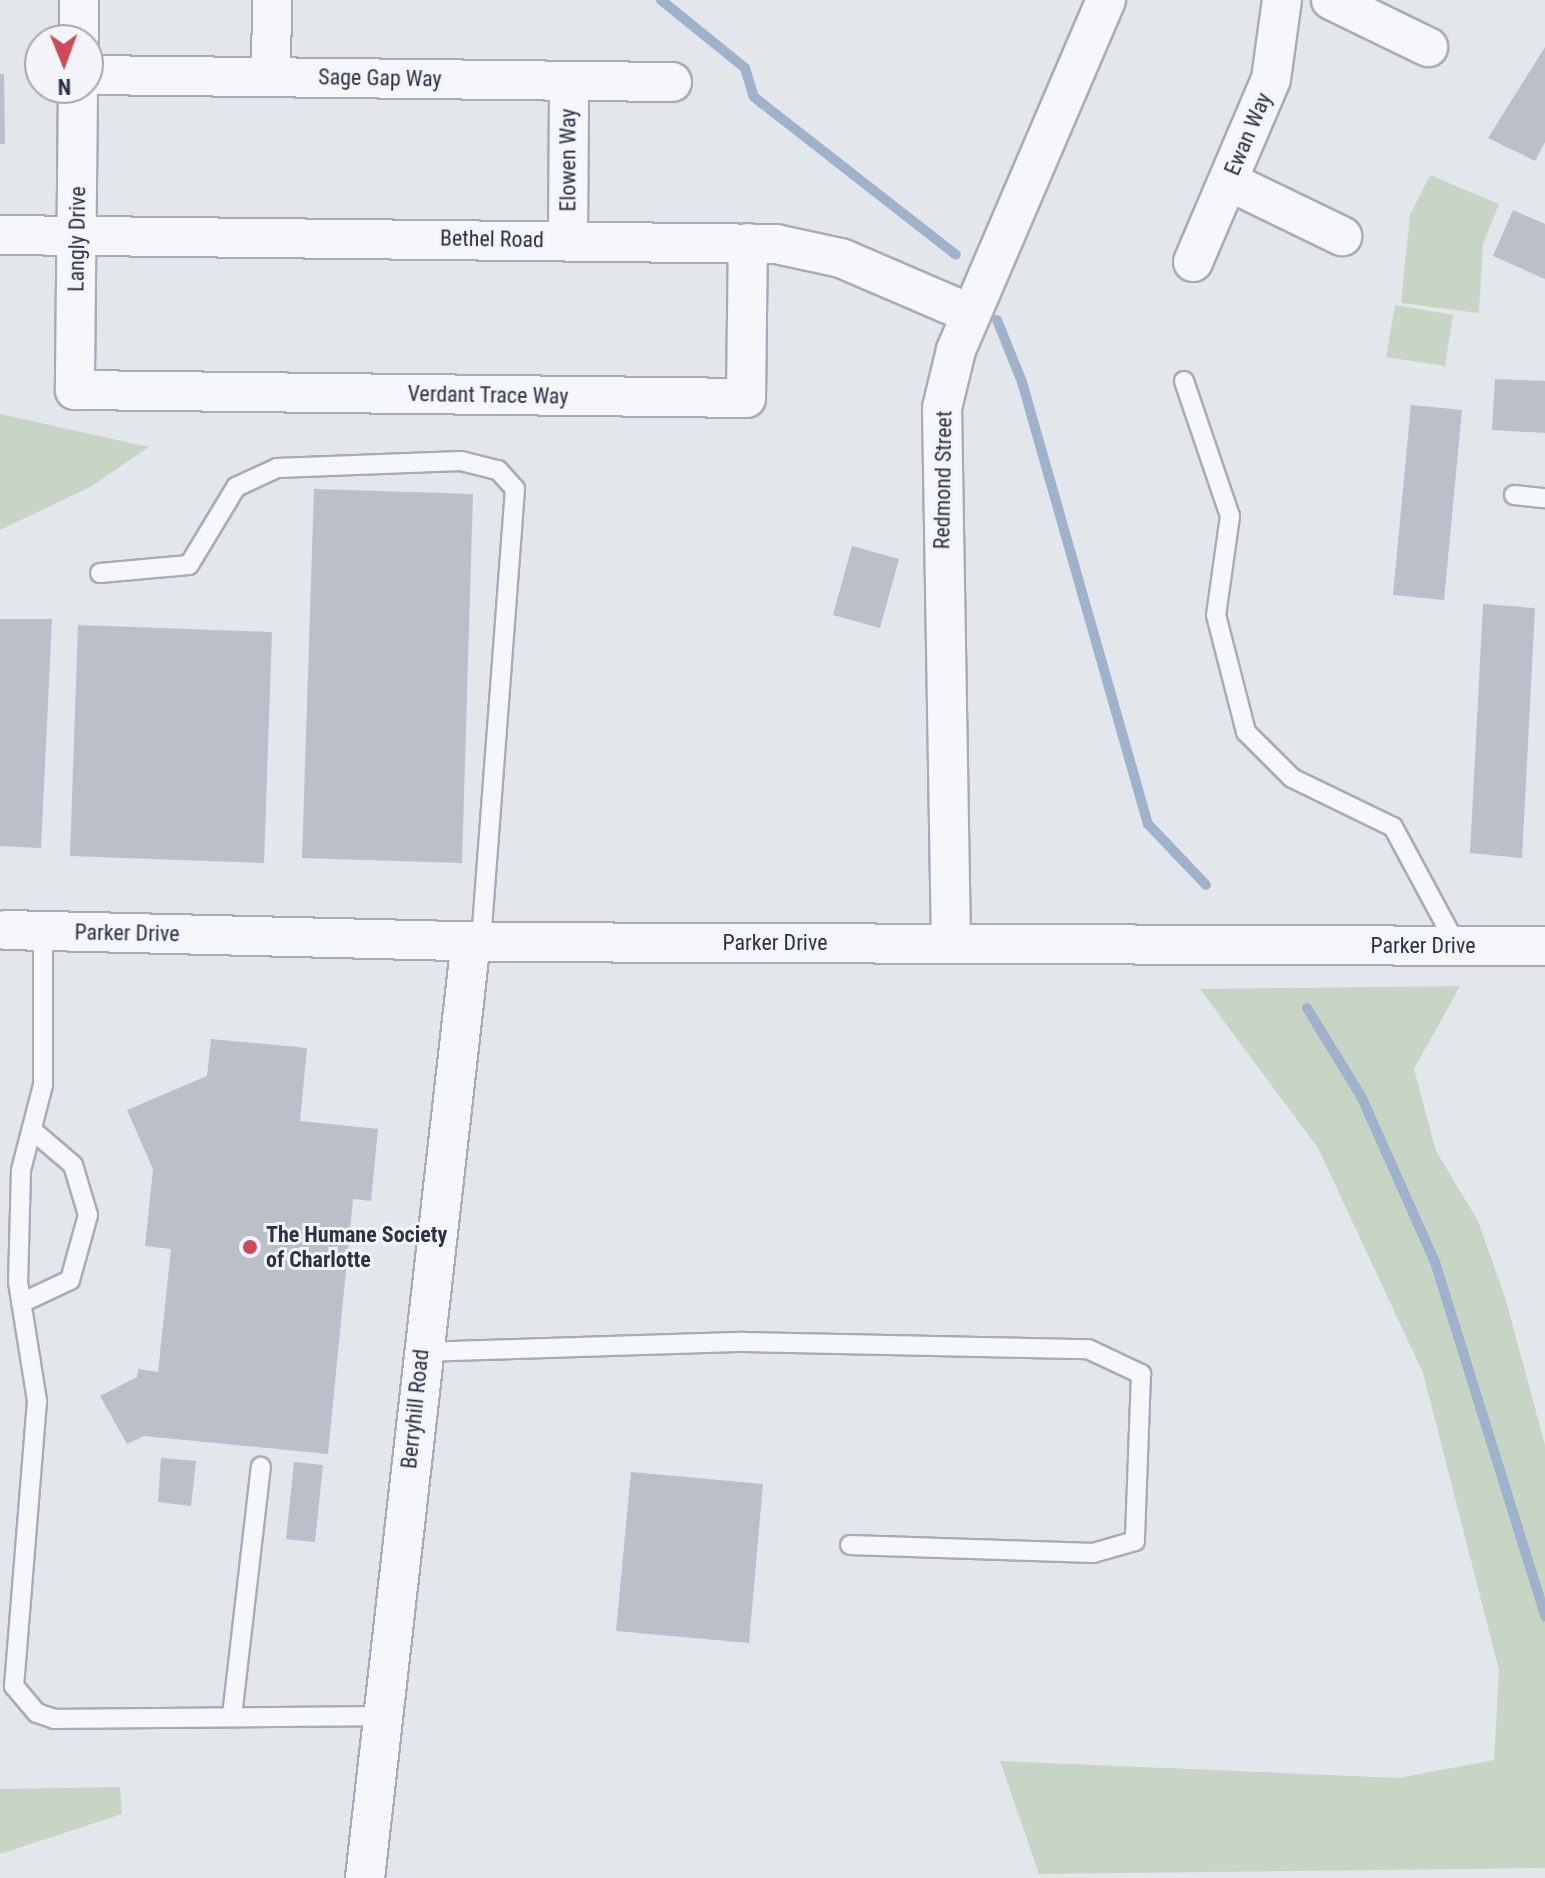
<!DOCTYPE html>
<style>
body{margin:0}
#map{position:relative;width:1545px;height:1878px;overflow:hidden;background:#e3e6eb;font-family:"Roboto Condensed",sans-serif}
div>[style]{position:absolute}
.green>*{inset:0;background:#c8d5c4}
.stream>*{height:10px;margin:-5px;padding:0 5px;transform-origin:5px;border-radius:5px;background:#9fb2cb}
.building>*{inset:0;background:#babfc9}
.roads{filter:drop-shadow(2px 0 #a8acb6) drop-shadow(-2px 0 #a8acb6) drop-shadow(0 2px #a8acb6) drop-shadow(0 -2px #a8acb6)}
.lane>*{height:18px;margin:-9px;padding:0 9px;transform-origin:9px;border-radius:9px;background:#f6f7fa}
.street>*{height:38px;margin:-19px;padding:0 19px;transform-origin:19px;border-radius:19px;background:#f6f7fa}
.dots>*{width:22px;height:22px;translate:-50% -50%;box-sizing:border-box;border:4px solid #f3f5f9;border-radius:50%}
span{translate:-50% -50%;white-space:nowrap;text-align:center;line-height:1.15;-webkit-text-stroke:6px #f3f5f9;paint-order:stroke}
.street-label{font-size:22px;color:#2b3244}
.poi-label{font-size:22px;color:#2b3244;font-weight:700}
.left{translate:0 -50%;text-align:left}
.north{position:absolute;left:24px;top:24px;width:80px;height:80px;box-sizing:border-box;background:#f3f5f9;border:2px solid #a3a7b1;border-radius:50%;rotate:179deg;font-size:22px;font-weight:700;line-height:32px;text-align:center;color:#2b3244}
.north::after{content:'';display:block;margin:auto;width:28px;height:36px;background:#d04955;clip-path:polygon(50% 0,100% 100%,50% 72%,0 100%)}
</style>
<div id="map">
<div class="green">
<i style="clip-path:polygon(1430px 175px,1499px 204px,1483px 244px,1479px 313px,1401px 303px,1410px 215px)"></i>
<i style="clip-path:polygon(1395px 305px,1453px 315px,1445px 366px,1386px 357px)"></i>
<i style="clip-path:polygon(0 414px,149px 447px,90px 487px,0 530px)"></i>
<i style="clip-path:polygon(1460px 986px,1414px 1069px,1436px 1151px,1478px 1221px,1505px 1297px,1545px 1445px,1545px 1868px,1039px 1874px,1000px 1761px,1398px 1778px,1494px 1760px,1499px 1670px,1423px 1373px,1318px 1148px,1200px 989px)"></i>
<i style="clip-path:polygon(120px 1787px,122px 1814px,0 1854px,0 1789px)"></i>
</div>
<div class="stream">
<i style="left:661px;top:0;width:108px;rotate:39deg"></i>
<i style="left:745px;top:68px;width:30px;rotate:73deg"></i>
<i style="left:754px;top:97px;width:256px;rotate:38deg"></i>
<i style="left:997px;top:320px;width:67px;rotate:68deg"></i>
<i style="left:1022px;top:382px;width:460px;rotate:74.1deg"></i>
<i style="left:1148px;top:824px;width:84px;rotate:46.4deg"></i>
<i style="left:1307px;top:1008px;width:103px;rotate:58.5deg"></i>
<i style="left:1361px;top:1096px;width:182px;rotate:66deg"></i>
<i style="left:1435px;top:1262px;width:371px;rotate:72.7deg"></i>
</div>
<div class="building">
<i style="clip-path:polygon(1545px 47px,1545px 142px,1535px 161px,1488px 138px)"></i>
<i style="clip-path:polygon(0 74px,4px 74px,5px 144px,0 144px)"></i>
<i style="clip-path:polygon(1513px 210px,1545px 224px,1545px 279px,1493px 256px)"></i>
<i style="clip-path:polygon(1495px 379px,1545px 381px,1545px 433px,1492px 430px)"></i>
<i style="clip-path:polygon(1411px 405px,1462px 410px,1444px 600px,1393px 595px)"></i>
<i style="clip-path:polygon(314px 489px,473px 494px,462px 863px,302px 858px)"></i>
<i style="clip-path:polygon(852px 546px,899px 559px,880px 628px,833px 615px)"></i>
<i style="clip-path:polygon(1483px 604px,1535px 608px,1522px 858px,1470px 853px)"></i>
<i style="clip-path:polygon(0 619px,52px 619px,41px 848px,0 846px)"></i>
<i style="clip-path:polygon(78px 625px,272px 632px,264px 863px,70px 856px)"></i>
<i style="clip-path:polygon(211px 1039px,307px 1048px,300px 1121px,378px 1129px,371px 1201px,353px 1199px,328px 1454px,144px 1436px,127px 1444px,100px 1396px,137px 1377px,138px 1369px,158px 1372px,171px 1249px,145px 1246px,153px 1169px,127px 1110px,207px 1076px)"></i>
<i style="clip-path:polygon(161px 1458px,196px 1461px,191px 1506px,158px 1502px)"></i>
<i style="clip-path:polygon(294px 1462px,323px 1465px,315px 1542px,286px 1539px)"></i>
<i style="clip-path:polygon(631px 1472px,763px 1484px,749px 1643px,616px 1631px)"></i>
</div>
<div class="roads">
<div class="lane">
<i style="left:1184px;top:381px;width:143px;rotate:71.2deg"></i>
<i style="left:1230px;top:516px;width:100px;rotate:98deg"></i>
<i style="left:1216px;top:615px;width:121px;rotate:75.6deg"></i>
<i style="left:1246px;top:732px;width:65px;rotate:45deg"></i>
<i style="left:1292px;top:778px;width:112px;rotate:25.9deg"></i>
<i style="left:1393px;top:827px;width:135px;rotate:61.7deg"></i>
<i style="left:1514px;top:495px;width:31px;rotate:6deg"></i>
<i style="left:100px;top:573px;width:89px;rotate:-5.1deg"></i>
<i style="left:189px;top:565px;width:91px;rotate:-58.9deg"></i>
<i style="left:236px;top:487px;width:45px;rotate:-24.9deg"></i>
<i style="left:277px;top:468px;width:184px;rotate:-2.2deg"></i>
<i style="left:461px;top:461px;width:38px;rotate:14deg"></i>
<i style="left:498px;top:470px;width:25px;rotate:48deg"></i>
<i style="left:515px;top:489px;width:454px;rotate:94.3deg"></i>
<i style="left:43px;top:931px;width:154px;rotate:90deg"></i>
<i style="left:43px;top:1085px;width:88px;rotate:104.5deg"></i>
<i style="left:21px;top:1170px;width:112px;rotate:91.5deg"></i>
<i style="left:18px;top:1282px;width:121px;rotate:80.9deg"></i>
<i style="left:37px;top:1401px;width:286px;rotate:94.6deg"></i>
<i style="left:14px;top:1686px;width:35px;rotate:50deg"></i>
<i style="left:37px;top:1713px;width:18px;rotate:19deg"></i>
<i style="left:54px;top:1719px;width:328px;rotate:-0.5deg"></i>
<i style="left:21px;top:1303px;width:54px;rotate:-25.1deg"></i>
<i style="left:70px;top:1280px;width:67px;rotate:-74.5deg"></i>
<i style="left:88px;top:1215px;width:52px;rotate:-106.7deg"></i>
<i style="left:73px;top:1165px;width:54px;rotate:-139.5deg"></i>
<i style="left:421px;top:1352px;width:323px;rotate:-1.8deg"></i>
<i style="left:744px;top:1342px;width:344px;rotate:1.2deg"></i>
<i style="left:1088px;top:1349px;width:59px;rotate:25.3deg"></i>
<i style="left:1141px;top:1374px;width:167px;rotate:92.1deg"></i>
<i style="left:1135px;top:1541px;width:44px;rotate:164.1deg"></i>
<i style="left:1093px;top:1553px;width:243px;rotate:-178.1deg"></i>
<i style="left:232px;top:1716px;width:251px;rotate:-83.4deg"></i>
</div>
<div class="street">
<i style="left:1331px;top:0;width:108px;rotate:25.9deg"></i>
<i style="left:79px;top:40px;width:40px;rotate:-90deg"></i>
<i style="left:88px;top:75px;width:584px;rotate:0.69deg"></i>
<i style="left:271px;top:77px;width:77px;rotate:-89.3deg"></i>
<i style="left:78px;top:88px;width:302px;rotate:90.6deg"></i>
<i style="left:75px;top:390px;width:671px;rotate:0.68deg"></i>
<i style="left:746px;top:398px;width:155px;rotate:-89.3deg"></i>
<i style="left:1228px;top:181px;width:127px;rotate:25.8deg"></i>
<i style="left:0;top:235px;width:776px;rotate:0.66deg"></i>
<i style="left:776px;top:244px;width:66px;rotate:12.2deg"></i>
<i style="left:841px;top:258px;width:142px;rotate:23.3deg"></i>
<i style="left:568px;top:240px;width:159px;rotate:-89.6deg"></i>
<i style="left:1193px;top:262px;width:199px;rotate:-66.9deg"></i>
<i style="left:1271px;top:79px;width:80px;rotate:-82.1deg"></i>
<i style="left:6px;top:930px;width:475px;rotate:1.4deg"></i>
<i style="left:481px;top:942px;width:1064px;rotate:0.22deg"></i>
<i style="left:951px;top:944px;width:536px;rotate:-90.96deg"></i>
<i style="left:942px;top:408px;width:60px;rotate:-76.4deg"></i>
<i style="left:956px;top:350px;width:381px;rotate:-66.8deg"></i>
<i style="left:365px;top:1878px;width:943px;rotate:-83.55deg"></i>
</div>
</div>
<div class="dots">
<i style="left:250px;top:1247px;background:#d04955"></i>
</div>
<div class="street-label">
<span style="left:380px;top:78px;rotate:1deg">Sage Gap Way</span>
<span style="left:1248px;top:134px;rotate:-67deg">Ewan Way</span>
<span style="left:568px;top:160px;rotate:-90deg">Elowen Way</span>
<span style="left:77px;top:239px;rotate:-89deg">Langly Drive</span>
<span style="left:492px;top:239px;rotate:1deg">Bethel Road</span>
<span style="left:488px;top:395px;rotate:1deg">Verdant Trace Way</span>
<span style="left:943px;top:480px;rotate:-89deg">Redmond Street</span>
<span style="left:127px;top:933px;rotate:1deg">Parker Drive</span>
<span style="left:775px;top:943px">Parker Drive</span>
<span style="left:1423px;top:946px">Parker Drive</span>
<span style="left:415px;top:1409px;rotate:-84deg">Berryhill Road</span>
</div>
<div class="poi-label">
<span class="left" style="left:266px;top:1247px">The Humane Society<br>of Charlotte</span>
</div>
<div class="north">N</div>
</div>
